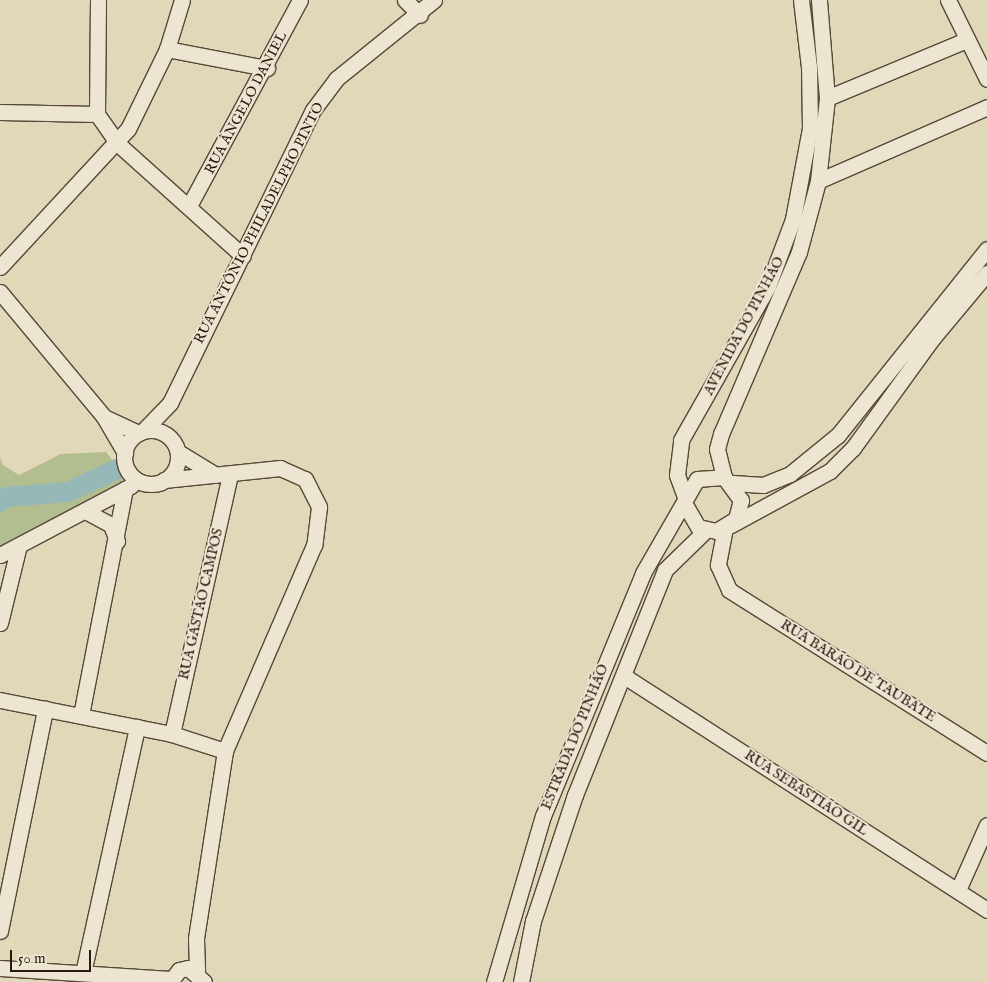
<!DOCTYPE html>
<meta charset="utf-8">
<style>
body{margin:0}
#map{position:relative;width:987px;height:982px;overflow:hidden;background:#e1d7b9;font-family:"IM FELL English",serif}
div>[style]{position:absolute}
.green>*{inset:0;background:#b2be8f}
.river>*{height:20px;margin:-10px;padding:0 10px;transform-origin:10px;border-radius:10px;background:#96b8b7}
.roads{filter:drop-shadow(1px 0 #584738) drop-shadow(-1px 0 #584738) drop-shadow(0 1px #584738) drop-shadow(0 -1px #584738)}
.minor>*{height:15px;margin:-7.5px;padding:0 7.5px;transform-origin:7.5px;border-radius:7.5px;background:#ece5d2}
.minor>.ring{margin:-7.5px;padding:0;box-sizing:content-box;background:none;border:15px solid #ece5d2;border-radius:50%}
span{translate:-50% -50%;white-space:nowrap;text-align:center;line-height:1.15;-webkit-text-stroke:4px #ece5d2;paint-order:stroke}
.street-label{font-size:14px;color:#2a170d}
.scale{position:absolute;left:10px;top:950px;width:81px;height:22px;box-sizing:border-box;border:2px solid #2a170d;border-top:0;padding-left:6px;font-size:15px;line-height:18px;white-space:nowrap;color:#2a170d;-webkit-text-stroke:4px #ece5d2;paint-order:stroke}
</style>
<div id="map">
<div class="green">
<i style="clip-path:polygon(106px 452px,118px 467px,124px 485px,0 549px,0 457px,3px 465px,19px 475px,61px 454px)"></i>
</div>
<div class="river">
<i style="left:0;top:502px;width:9px;rotate:-36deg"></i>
<i style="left:7px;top:497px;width:61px;rotate:-4.7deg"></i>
<i style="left:68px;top:492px;width:54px;rotate:-25.1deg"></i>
</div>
<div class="roads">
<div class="minor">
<i style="left:405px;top:0;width:21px;rotate:45deg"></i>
<i style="left:948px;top:0;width:88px;rotate:63.7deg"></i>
<i style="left:167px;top:49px;width:102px;rotate:10.8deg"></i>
<i style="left:827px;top:98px;width:151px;rotate:-22.6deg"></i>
<i style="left:0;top:112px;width:97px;rotate:1.2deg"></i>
<i style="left:97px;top:114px;width:35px;rotate:55deg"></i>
<i style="left:117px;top:143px;width:169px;rotate:41.9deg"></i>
<i style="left:97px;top:114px;width:114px;rotate:-89.5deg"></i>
<i style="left:818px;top:181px;width:184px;rotate:-23.6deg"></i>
<i style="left:189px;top:206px;width:234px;rotate:-61.7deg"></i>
<i style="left:0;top:267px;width:188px;rotate:-47.2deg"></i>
<i style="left:128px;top:129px;width:89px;rotate:-64deg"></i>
<i style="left:167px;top:49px;width:51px;rotate:-73deg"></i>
<i style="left:0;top:292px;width:163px;rotate:50.2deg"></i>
<i style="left:104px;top:417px;width:42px;rotate:59.7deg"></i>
<i style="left:104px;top:417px;width:38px;rotate:25deg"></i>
<i class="ring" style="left:124px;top:430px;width:39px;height:39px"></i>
<i style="left:143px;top:431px;width:39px;rotate:-46deg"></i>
<i style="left:170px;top:403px;width:326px;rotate:-64deg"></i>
<i style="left:313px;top:110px;width:39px;rotate:-53deg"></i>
<i style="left:336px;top:79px;width:126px;rotate:-38.9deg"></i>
<i style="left:178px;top:452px;width:44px;rotate:31.2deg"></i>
<i style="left:724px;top:477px;width:29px;rotate:-104deg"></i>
<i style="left:717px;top:449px;width:16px;rotate:-75deg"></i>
<i style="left:721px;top:434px;width:198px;rotate:-66.8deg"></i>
<i style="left:799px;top:252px;width:73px;rotate:-75deg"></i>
<i style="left:818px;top:181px;width:83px;rotate:-83.8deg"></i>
<i style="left:827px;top:98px;width:98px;rotate:-94.7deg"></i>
<i style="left:164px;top:480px;width:117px;rotate:-5.9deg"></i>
<i style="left:280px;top:468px;width:27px;rotate:24deg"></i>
<i style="left:305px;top:479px;width:31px;rotate:63deg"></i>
<i style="left:319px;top:507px;width:38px;rotate:97deg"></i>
<i style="left:314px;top:545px;width:224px;rotate:113.4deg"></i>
<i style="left:225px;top:751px;width:190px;rotate:98.8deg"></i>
<i style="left:196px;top:939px;width:32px;rotate:88deg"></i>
<i style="left:733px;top:483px;width:30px;rotate:4deg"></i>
<i style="left:763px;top:485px;width:29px;rotate:-22deg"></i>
<i style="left:790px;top:474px;width:62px;rotate:-39.1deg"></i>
<i style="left:838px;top:435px;width:238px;rotate:-51.3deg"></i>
<i style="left:685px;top:497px;width:23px;rotate:-110deg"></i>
<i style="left:677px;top:475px;width:35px;rotate:-83deg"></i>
<i style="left:681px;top:440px;width:177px;rotate:-60.5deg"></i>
<i style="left:768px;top:286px;width:72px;rotate:-69.5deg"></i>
<i style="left:793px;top:219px;width:93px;rotate:-79.4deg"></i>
<i style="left:810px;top:128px;width:61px;rotate:-90.9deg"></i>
<i style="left:809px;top:67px;width:67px;rotate:-96.8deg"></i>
<i style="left:85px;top:511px;width:30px;rotate:28deg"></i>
<i style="left:111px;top:525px;width:17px;rotate:69deg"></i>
<i style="left:731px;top:525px;width:113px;rotate:-28.6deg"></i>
<i style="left:830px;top:471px;width:33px;rotate:-45deg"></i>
<i style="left:853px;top:448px;width:135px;rotate:-54.1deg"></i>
<i style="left:932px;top:339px;width:86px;rotate:-50.2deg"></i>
<i style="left:725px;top:528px;width:38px;rotate:101deg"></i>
<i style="left:718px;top:565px;width:27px;rotate:66deg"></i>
<i style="left:729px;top:590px;width:305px;rotate:32.3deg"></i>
<i style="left:0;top:555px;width:148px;rotate:-27.8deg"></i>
<i style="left:0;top:623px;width:76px;rotate:-76.3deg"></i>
<i style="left:624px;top:676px;width:432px;rotate:32.8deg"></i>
<i style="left:0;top:700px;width:175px;rotate:11.2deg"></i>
<i style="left:172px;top:734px;width:56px;rotate:17.8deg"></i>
<i style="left:81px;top:715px;width:230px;rotate:-79deg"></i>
<i style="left:172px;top:734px;width:266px;rotate:-77.4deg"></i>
<i style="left:958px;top:890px;width:71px;rotate:-66deg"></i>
<i style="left:0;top:931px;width:227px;rotate:-78.5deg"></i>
<i style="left:0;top:968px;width:171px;rotate:3.7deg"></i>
<i style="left:83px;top:973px;width:252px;rotate:-77.6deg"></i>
<i style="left:170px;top:982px;width:15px;rotate:-53deg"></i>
<i style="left:179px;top:970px;width:9px;rotate:-13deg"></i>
<i style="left:188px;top:968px;width:21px;rotate:41deg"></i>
<i style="left:494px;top:982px;width:173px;rotate:-73.6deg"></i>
<i style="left:543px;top:816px;width:263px;rotate:-67.6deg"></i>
<i style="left:643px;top:573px;width:108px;rotate:-60.1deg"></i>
<i style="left:697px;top:479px;width:27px;rotate:-4deg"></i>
<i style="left:724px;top:477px;width:29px;rotate:54deg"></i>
<i style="left:741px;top:500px;width:20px;rotate:105deg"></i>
<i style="left:736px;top:519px;width:23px;rotate:149deg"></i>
<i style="left:716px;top:531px;width:18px;rotate:-167deg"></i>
<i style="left:698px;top:527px;width:28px;rotate:-120deg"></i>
<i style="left:521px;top:982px;width:62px;rotate:-78.9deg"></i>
<i style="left:533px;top:921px;width:133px;rotate:-71.6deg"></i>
<i style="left:575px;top:795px;width:242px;rotate:-68.2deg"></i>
<i style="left:665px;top:570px;width:57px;rotate:-44.3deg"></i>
</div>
</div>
<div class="street-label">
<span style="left:246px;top:103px;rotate:-62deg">RUA ÂNGELO DANIEL</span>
<span style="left:259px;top:223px;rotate:-63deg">RUA ANTÔNIO PHILADELPHO PINTO</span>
<span style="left:744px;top:326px;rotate:-62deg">AVENIDA DO PINHÃO</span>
<span style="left:201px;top:604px;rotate:-77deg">RUA GASTÃO CAMPOS</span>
<span style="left:858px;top:671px;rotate:32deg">RUA BARÃO DE TAUBATE</span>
<span style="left:575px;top:737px;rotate:-68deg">ESTRADA DO PINHÃO</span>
<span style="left:806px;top:793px;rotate:33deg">RUA SEBASTIÃO GIL</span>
</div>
<div class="scale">50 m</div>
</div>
